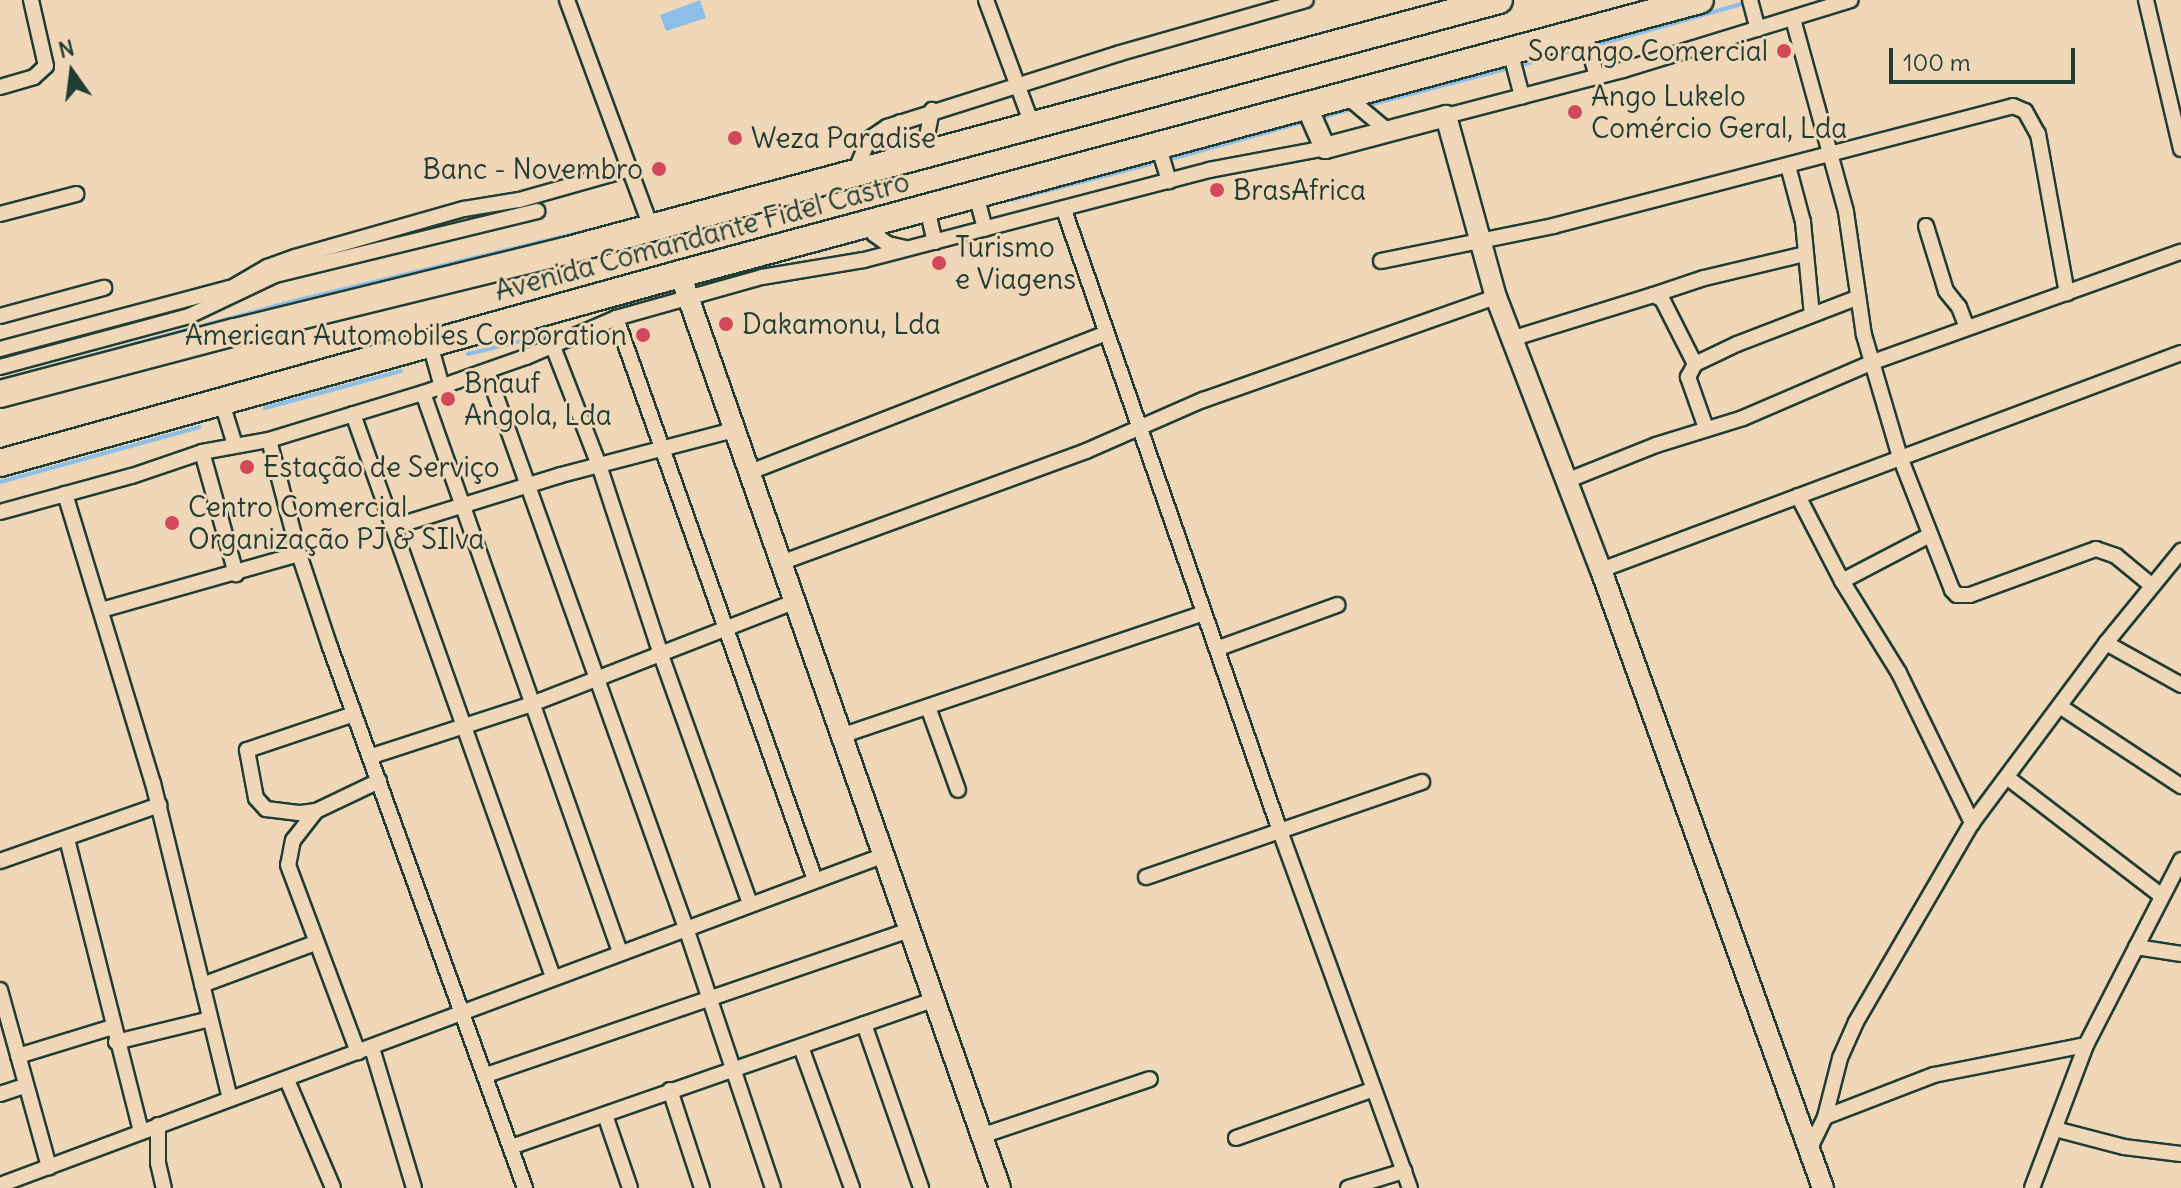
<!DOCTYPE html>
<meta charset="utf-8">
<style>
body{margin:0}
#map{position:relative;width:2181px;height:1188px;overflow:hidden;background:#f0d7b8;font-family:Delius,sans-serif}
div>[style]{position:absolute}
.water>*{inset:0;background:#8dbee8}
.stream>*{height:4px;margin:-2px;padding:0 2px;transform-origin:2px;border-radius:2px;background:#8dbee8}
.roads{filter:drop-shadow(2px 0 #1f3d34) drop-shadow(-2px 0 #1f3d34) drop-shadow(0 2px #1f3d34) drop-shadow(0 -2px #1f3d34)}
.street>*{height:14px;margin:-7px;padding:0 7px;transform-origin:7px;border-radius:7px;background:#f0d7b8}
.secondary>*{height:20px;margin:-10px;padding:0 10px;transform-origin:10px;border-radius:10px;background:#f0d7b8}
.highway>*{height:26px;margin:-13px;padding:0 13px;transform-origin:13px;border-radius:13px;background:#f0d7b8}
.dots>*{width:22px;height:22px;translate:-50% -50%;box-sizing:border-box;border:4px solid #f0d7b8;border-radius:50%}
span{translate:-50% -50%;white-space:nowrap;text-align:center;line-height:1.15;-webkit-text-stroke:6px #f0d7b8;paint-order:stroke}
.poi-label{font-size:28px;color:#1f3d34}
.right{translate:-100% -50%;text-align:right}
.left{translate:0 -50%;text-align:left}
.street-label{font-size:28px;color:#1f3d34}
.north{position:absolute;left:32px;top:32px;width:80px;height:80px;-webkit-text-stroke:6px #f0d7b8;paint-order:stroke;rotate:346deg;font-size:22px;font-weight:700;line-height:32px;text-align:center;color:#1f3d34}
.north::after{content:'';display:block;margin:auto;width:28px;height:36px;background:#1f3d34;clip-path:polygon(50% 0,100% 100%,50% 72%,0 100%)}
.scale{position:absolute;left:1889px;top:48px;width:186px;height:36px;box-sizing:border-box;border:4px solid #1f3d34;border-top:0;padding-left:10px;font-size:24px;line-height:28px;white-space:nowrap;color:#1f3d34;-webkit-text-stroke:6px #f0d7b8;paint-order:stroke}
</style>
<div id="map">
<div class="water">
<i style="clip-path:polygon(700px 0,706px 18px,666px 31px,660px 15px)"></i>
</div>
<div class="stream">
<i style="left:1593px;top:46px;width:158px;rotate:-15.8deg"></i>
<i style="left:1522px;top:65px;width:64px;rotate:-15.3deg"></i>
<i style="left:1369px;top:105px;width:145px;rotate:-14.8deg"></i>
<i style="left:1053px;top:106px;width:389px;rotate:-15deg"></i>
<i style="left:1320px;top:118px;width:33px;rotate:-16deg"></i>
<i style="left:1174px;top:158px;width:135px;rotate:-15.5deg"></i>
<i style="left:1011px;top:200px;width:144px;rotate:-14.5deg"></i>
<i style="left:468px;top:354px;width:81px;rotate:-13.5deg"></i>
<i style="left:0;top:380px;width:314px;rotate:-15deg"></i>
<i style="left:303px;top:299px;width:342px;rotate:-13.5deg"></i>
<i style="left:265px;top:408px;width:141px;rotate:-15.2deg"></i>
<i style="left:0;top:482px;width:207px;rotate:-15.4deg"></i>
</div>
<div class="roads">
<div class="street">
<i style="left:567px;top:0;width:242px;rotate:69.7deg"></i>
<i style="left:986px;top:0;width:135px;rotate:69.7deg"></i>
<i style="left:1750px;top:0;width:30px;rotate:75deg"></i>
<i style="left:2146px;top:0;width:153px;rotate:76.8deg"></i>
<i style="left:1793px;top:19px;width:200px;rotate:74.6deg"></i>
<i style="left:1846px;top:212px;width:124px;rotate:81.7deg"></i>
<i style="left:1864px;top:335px;width:127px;rotate:73.6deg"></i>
<i style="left:1900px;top:457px;width:143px;rotate:68.6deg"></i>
<i style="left:1952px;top:590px;width:7px;rotate:45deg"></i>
<i style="left:1957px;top:595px;width:13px"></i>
<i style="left:1970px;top:595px;width:134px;rotate:-20.1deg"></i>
<i style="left:2096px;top:549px;width:21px;rotate:19deg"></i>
<i style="left:2116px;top:556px;width:45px;rotate:39.6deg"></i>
<i style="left:1584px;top:31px;width:48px;rotate:74.2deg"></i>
<i style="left:1510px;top:51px;width:47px;rotate:75.1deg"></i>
<i style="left:0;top:87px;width:35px;rotate:-16deg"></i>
<i style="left:34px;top:77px;width:16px;rotate:-43deg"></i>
<i style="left:46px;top:66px;width:68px;rotate:-102.8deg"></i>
<i style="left:1345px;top:95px;width:57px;rotate:40.1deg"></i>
<i style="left:1446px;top:116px;width:183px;rotate:-14.6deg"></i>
<i style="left:1623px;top:70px;width:238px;rotate:-17.1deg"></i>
<i style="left:1158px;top:145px;width:38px;rotate:73deg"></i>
<i style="left:923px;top:156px;width:47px;rotate:-78.9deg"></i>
<i style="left:890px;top:165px;width:44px;rotate:-76.9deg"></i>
<i style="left:1788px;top:166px;width:58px;rotate:75deg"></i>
<i style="left:1803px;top:222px;width:93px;rotate:84.5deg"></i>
<i style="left:854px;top:174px;width:38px;rotate:-67deg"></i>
<i style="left:869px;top:139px;width:22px;rotate:-34deg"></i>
<i style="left:887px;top:127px;width:244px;rotate:-17.6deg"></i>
<i style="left:1120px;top:53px;width:193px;rotate:-15.9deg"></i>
<i style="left:976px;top:195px;width:35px;rotate:75deg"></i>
<i style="left:927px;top:208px;width:35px;rotate:77deg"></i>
<i style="left:1064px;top:210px;width:657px;rotate:70.82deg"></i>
<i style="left:1280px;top:831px;width:380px;rotate:70deg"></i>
<i style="left:0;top:214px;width:79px;rotate:-14.7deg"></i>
<i style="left:868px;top:224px;width:12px;rotate:59deg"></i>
<i style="left:874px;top:234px;width:17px;rotate:36deg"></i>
<i style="left:888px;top:244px;width:17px;rotate:13deg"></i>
<i style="left:1926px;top:226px;width:68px;rotate:72.9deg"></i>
<i style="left:1946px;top:291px;width:21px;rotate:51deg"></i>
<i style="left:1959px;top:307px;width:22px;rotate:69deg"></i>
<i style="left:1805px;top:254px;width:104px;rotate:166.6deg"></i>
<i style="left:1704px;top:278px;width:54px;rotate:161.6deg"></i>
<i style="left:1653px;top:295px;width:10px;rotate:24deg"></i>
<i style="left:1662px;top:299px;width:73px;rotate:63.1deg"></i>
<i style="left:1695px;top:364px;width:47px;rotate:-25.5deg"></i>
<i style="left:1737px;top:344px;width:128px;rotate:-21.1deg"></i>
<i style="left:1381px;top:261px;width:176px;rotate:-11.5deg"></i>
<i style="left:1553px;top:226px;width:475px;rotate:-14.6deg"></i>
<i style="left:2013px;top:106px;width:13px;rotate:23deg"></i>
<i style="left:2025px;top:111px;width:26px;rotate:61deg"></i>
<i style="left:2038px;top:134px;width:162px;rotate:79.7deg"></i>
<i style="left:226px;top:291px;width:48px;rotate:-30.3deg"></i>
<i style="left:267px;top:267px;width:30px;rotate:-20deg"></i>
<i style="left:295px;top:257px;width:176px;rotate:-15.9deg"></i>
<i style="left:464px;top:209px;width:56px;rotate:-9.3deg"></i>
<i style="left:519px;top:200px;width:114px;rotate:-15.7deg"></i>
<i style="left:0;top:316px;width:108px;rotate:-15.1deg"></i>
<i style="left:616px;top:318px;width:596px;rotate:70.5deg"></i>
<i style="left:1511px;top:339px;width:149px;rotate:-17.2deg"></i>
<i style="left:430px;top:344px;width:45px;rotate:74.4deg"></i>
<i style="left:552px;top:344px;width:130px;rotate:68.8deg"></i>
<i style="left:599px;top:465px;width:200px;rotate:71.9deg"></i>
<i style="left:661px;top:655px;width:263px;rotate:70.3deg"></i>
<i style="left:0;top:349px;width:238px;rotate:-14.9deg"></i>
<i style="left:1695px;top:364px;width:15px;rotate:118deg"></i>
<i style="left:1688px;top:377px;width:54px;rotate:70.6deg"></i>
<i style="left:0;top:367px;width:196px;rotate:-15.1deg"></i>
<i style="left:189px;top:316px;width:95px;rotate:-25.5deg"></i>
<i style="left:275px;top:275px;width:270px;rotate:-13.7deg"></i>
<i style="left:487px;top:371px;width:591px;rotate:70.34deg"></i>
<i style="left:686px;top:928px;width:274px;rotate:71.5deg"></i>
<i style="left:423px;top:393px;width:593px;rotate:70.59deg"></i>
<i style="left:222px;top:403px;width:44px;rotate:72.8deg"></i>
<i style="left:353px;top:414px;width:597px;rotate:70.44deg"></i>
<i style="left:269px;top:440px;width:118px;rotate:75.3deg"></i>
<i style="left:299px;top:554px;width:98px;rotate:71.6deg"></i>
<i style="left:330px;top:647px;width:575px;rotate:70.18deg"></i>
<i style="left:202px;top:452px;width:127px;rotate:74.4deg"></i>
<i style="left:750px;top:472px;width:382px;rotate:-21.3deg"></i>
<i style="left:1566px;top:481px;width:97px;rotate:-21.8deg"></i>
<i style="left:1656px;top:445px;width:91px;rotate:-17.2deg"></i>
<i style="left:1743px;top:418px;width:142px;rotate:-23.3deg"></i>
<i style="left:1873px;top:362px;width:327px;rotate:-19.7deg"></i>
<i style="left:65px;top:494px;width:302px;rotate:73.1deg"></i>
<i style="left:153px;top:783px;width:325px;rotate:76.3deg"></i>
<i style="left:1798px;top:496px;width:96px;rotate:62.6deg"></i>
<i style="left:1842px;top:581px;width:108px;rotate:58.2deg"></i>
<i style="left:1899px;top:673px;width:167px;rotate:64deg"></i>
<i style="left:0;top:512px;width:137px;rotate:-15.3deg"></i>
<i style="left:132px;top:476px;width:74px;rotate:-18.9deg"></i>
<i style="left:202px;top:452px;width:68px;rotate:-10.2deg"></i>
<i style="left:269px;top:440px;width:161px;rotate:-17deg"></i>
<i style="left:423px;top:393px;width:109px;rotate:-19.3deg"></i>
<i style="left:526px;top:357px;width:98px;rotate:-23.4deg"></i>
<i style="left:616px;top:318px;width:152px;rotate:-15.7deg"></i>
<i style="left:762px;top:277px;width:103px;rotate:-9.5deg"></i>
<i style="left:864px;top:260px;width:357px;rotate:-14.6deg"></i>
<i style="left:1209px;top:170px;width:118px;rotate:-10.7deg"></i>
<i style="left:393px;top:527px;width:176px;rotate:-17.2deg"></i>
<i style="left:561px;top:475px;width:179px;rotate:-14.6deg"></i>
<i style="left:783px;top:562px;width:323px;rotate:-20.1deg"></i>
<i style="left:1086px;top:451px;width:128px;rotate:-23.6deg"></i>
<i style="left:1203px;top:400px;width:311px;rotate:-19.4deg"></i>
<i style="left:1601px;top:570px;width:619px;rotate:-20.51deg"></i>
<i style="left:1842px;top:581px;width:99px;rotate:-27.6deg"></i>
<i style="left:101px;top:610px;width:206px;rotate:-15.8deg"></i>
<i style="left:2106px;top:643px;width:86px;rotate:29.2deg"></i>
<i style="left:1219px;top:648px;width:126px;rotate:-20deg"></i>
<i style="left:928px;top:707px;width:88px;rotate:70.1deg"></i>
<i style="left:2061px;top:707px;width:144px;rotate:33.4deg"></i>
<i style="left:354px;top:714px;width:113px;rotate:161.4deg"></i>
<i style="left:247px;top:750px;width:49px;rotate:79.4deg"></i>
<i style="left:256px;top:798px;width:15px;rotate:48deg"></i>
<i style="left:266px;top:809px;width:35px;rotate:7deg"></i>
<i style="left:301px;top:813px;width:15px;rotate:-8deg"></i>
<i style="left:316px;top:811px;width:70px;rotate:-25.5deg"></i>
<i style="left:841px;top:736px;width:383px;rotate:-18.7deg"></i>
<i style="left:372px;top:756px;width:168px;rotate:-18deg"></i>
<i style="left:532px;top:704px;width:283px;rotate:-21.3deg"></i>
<i style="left:2008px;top:778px;width:194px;rotate:37.5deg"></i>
<i style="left:316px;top:811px;width:37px;rotate:128deg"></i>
<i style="left:293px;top:840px;width:25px;rotate:101deg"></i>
<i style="left:288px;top:865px;width:200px;rotate:69.5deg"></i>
<i style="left:67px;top:839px;width:302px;rotate:75.8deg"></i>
<i style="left:0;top:861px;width:169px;rotate:-19.4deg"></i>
<i style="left:1146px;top:877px;width:292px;rotate:-19deg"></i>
<i style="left:2136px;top:947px;width:46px;rotate:8.8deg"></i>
<i style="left:202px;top:985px;width:121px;rotate:-20.4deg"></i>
<i style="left:0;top:990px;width:184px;rotate:74.5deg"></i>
<i style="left:864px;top:1024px;width:174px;rotate:70.8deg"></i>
<i style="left:116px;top:1042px;width:97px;rotate:-13.7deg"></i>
<i style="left:801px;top:1047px;width:150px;rotate:70.1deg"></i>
<i style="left:372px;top:1048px;width:146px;rotate:73.3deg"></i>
<i style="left:18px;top:1056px;width:99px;rotate:-17deg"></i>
<i style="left:486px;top:1075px;width:448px;rotate:-18.9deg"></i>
<i style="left:287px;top:1080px;width:117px;rotate:66.9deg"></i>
<i style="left:670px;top:1090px;width:103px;rotate:71.9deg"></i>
<i style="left:0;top:1094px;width:26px;rotate:-18deg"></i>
<i style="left:605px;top:1115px;width:77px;rotate:71.1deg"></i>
<i style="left:1825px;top:1117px;width:117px;rotate:-21.1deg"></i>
<i style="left:1934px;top:1075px;width:155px;rotate:-11.2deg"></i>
<i style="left:158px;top:1125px;width:38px;rotate:90deg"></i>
<i style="left:158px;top:1163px;width:26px;rotate:77deg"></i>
<i style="left:2055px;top:1129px;width:71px;rotate:14.6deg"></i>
<i style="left:2124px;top:1147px;width:57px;rotate:7deg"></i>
<i style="left:981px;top:1136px;width:178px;rotate:-18.6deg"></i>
<i style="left:1236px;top:1138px;width:146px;rotate:-19.5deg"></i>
<i style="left:511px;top:1147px;width:447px;rotate:-19.2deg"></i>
<i style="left:1809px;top:1150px;width:37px;rotate:-64deg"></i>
<i style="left:1825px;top:1117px;width:61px;rotate:-75.7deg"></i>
<i style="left:1840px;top:1058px;width:39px;rotate:-66deg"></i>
<i style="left:1856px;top:1022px;width:230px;rotate:-59.8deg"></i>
<i style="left:1972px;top:823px;width:224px;rotate:-53.3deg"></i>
<i style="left:2106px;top:643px;width:119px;rotate:-50.8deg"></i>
<i style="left:0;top:1185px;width:941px;rotate:-20.46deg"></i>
<i style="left:1348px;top:1188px;width:59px;rotate:-16.9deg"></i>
<i style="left:2032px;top:1188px;width:153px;rotate:-69.3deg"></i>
<i style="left:2086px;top:1045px;width:208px;rotate:-62.8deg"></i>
</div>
<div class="secondary">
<i style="left:1306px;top:105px;width:47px;rotate:66.2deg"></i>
<i style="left:1325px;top:148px;width:125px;rotate:-14.8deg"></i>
<i style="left:1446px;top:116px;width:188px;rotate:74.6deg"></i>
<i style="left:1496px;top:297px;width:292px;rotate:69deg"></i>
<i style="left:1601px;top:570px;width:657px;rotate:70.24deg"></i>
<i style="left:680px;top:274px;width:968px;rotate:70.7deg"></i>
</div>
<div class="highway">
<i style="left:0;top:394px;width:243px;rotate:-14.8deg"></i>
<i style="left:235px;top:332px;width:340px;rotate:-13.8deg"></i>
<i style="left:565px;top:251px;width:967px;rotate:-15.04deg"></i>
<i style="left:0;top:463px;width:706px;rotate:-15.53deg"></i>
<i style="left:680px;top:274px;width:1056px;rotate:-15.04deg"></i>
</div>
</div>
<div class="dots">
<i style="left:1784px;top:51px;background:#d1495b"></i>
<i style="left:1575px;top:112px;background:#d1495b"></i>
<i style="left:735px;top:138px;background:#d1495b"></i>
<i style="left:659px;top:169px;background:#d1495b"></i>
<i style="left:1217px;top:190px;background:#d1495b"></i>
<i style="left:939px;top:263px;background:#d1495b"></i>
<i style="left:726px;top:324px;background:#d1495b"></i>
<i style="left:643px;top:335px;background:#d1495b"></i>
<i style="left:448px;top:399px;background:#d1495b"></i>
<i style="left:247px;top:467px;background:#d1495b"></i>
<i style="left:172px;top:523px;background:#d1495b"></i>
</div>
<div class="poi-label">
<span class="right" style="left:1768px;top:51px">Sorango Comercial</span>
<span class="left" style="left:1591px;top:112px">Ango Lukelo<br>Comércio Geral, Lda</span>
<span class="left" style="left:751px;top:138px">Weza Paradise</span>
<span class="right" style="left:643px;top:169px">Banc - Novembro</span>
<span class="left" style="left:1233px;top:190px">BrasAfrica</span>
<span class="left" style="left:955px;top:263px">Turismo<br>e Viagens</span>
<span class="left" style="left:742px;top:324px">Dakamonu, Lda</span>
<span class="right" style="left:627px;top:335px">American Automobiles Corporation</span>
<span class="left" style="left:464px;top:399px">Bnauf<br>Angola, Lda</span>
<span class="left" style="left:263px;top:467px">Estação de Serviço</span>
<span class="left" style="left:188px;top:523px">Centro Comercial<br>Organização PJ &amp; SIlva</span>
</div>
<div class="street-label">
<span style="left:702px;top:236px;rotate:-15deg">Avenida Comandante Fidel Castro</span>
</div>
<div class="north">N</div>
<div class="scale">100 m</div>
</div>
